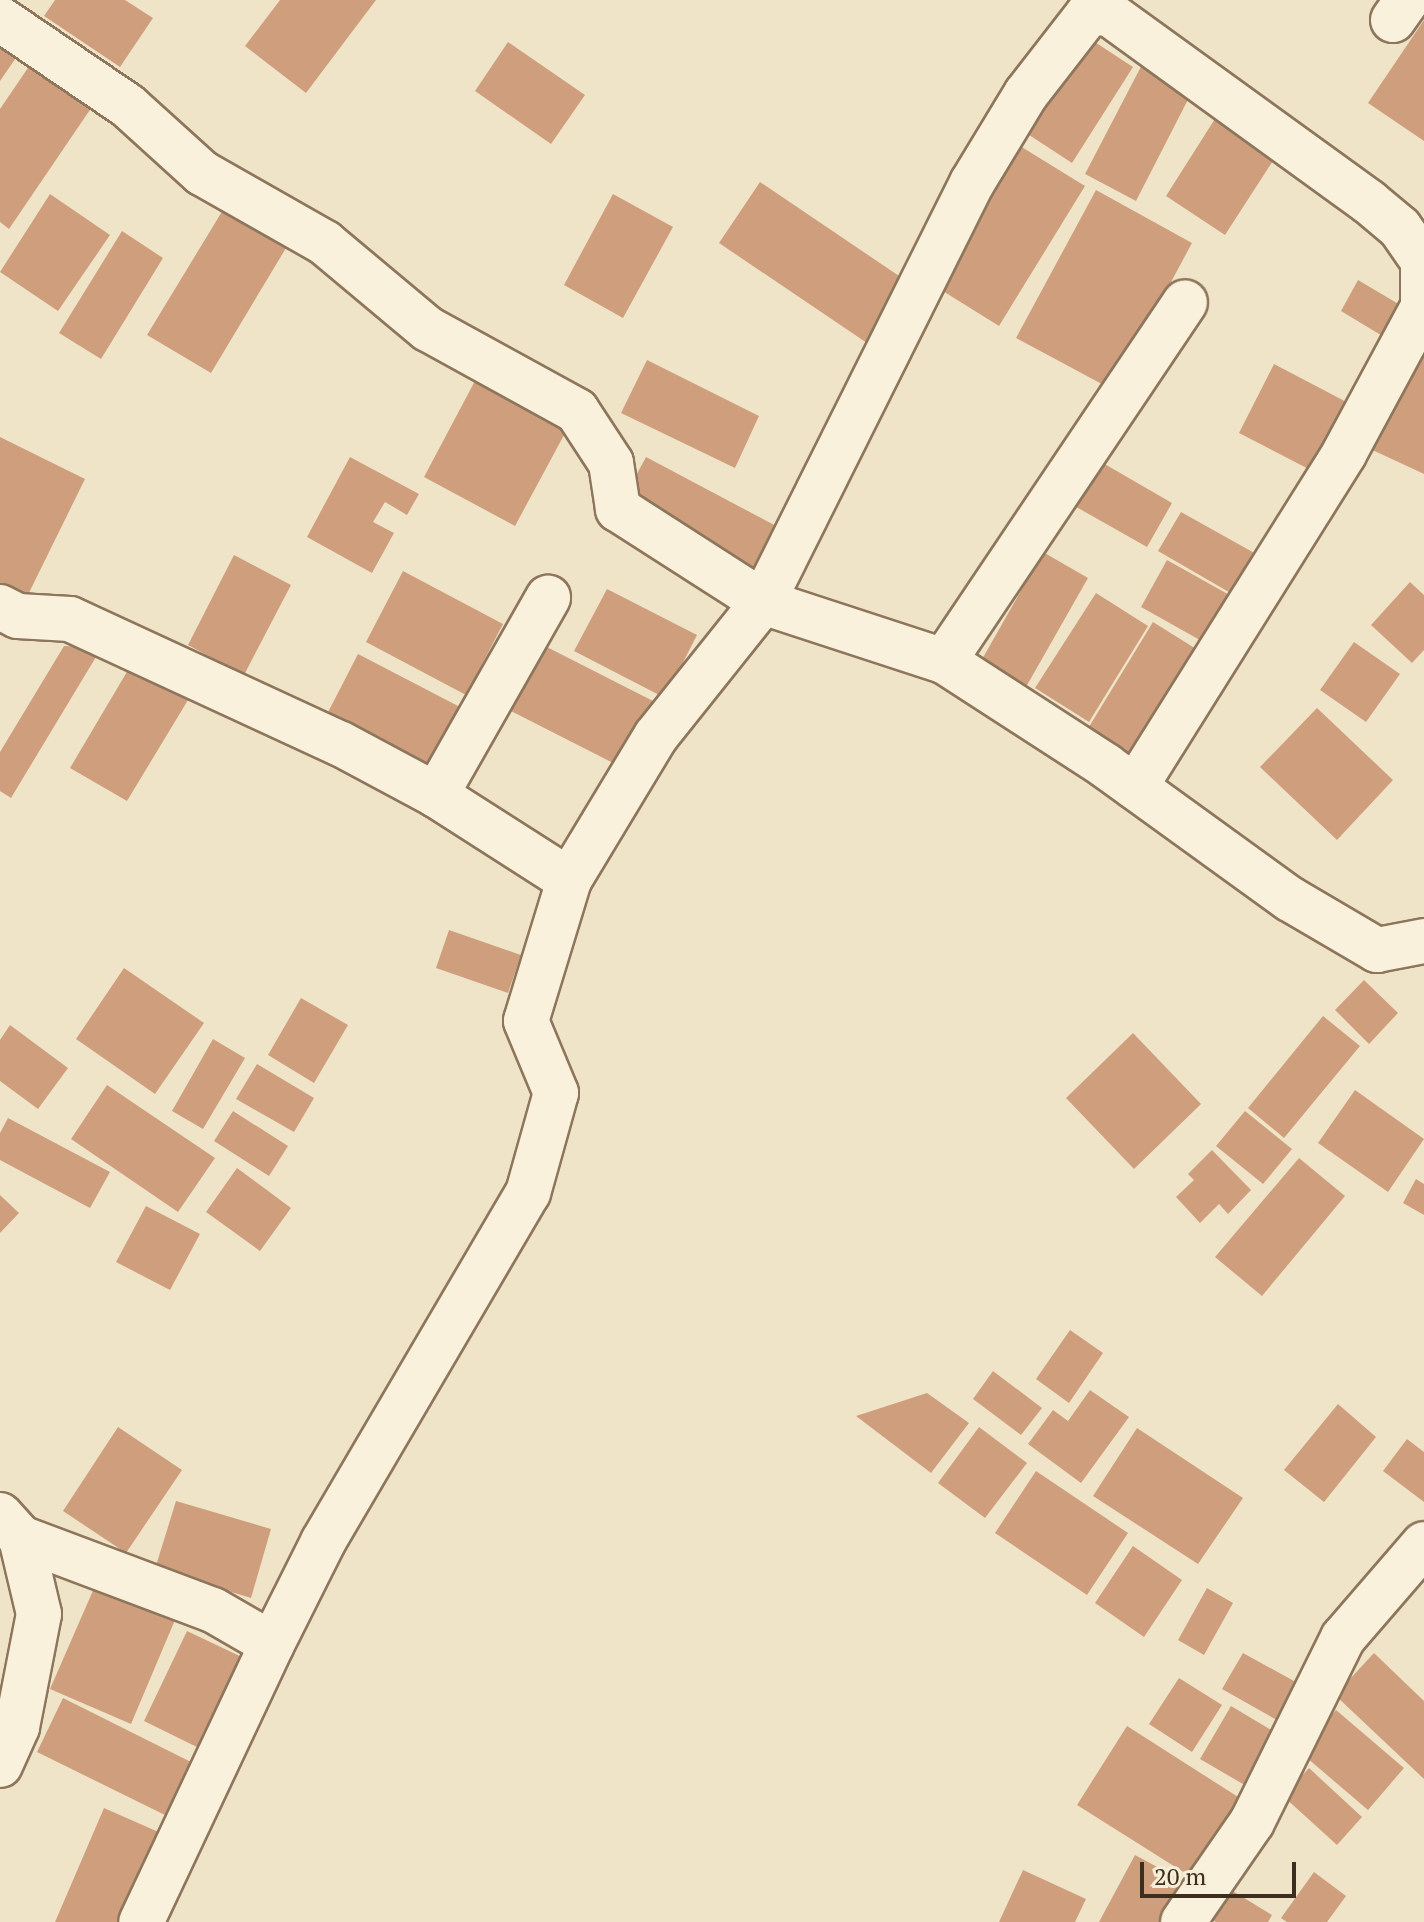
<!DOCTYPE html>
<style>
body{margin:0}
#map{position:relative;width:1424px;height:1922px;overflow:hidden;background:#f0e4c8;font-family:"PT Serif",serif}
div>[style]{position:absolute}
.building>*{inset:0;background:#cf9f7d}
.roads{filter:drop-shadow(2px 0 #8d765c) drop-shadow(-2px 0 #8d765c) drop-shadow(0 2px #8d765c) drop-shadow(0 -2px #8d765c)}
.minor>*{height:44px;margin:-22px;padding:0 22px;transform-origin:22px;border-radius:22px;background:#faf1dc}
span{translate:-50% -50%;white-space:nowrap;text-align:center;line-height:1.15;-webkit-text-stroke:8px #f7eed8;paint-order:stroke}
.scale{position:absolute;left:1140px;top:1862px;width:156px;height:36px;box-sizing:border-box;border:4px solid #3d2e20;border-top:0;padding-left:10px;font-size:24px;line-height:28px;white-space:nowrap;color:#3d2e20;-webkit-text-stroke:6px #f7eed8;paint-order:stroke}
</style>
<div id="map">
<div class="building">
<i style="clip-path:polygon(55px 0,125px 0,153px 18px,120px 67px,44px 16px)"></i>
<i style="clip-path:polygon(280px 0,376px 0,306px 93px,245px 46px)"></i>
<i style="clip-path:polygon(1424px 20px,1424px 141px,1368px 103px)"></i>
<i style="clip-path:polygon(0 34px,22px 49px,0 81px)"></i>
<i style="clip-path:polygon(1084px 35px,1133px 67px,1072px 163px,1023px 131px)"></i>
<i style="clip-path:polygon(508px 42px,585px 95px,551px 144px,475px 91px)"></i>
<i style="clip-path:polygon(36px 56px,98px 98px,9px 229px,0 222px,0 109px)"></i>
<i style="clip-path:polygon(1146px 57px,1196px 84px,1136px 201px,1085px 174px)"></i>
<i style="clip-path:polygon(1218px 114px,1278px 153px,1225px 235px,1166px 196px)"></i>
<i style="clip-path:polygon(1015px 143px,1085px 186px,999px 326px,930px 283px)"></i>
<i style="clip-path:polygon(760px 182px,908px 282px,867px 343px,719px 243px)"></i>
<i style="clip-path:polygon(1096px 190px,1192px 243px,1113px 390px,1016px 338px)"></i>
<i style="clip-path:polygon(50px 194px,110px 235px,58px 311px,0 272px)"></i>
<i style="clip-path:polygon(613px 194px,673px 227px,623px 318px,564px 285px)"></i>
<i style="clip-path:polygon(229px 200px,292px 238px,211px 373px,147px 335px)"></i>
<i style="clip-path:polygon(122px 231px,163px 258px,101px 359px,59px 333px)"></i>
<i style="clip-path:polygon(1358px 280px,1412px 312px,1394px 343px,1341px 311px)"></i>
<i style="clip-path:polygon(1424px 351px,1424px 474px,1366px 447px)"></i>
<i style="clip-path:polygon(647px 360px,759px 416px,735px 468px,621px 413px)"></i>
<i style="clip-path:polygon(485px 362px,577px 411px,515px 526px,424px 477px)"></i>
<i style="clip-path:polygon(1274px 364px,1356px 407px,1322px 476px,1239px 433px)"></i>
<i style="clip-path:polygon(0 437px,85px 479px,21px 609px,0 599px)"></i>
<i style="clip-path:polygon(350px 457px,419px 494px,407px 515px,385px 502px,373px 522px,394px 533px,372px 573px,307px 537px)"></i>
<i style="clip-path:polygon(646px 457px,778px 527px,751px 579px,618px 509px)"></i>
<i style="clip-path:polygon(1096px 459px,1172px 503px,1147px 547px,1071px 504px)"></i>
<i style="clip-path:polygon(1181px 512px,1258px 555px,1234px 595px,1158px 551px)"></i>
<i style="clip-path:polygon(1043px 552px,1088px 578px,1026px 687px,981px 661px)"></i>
<i style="clip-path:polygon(234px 555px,291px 585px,244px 675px,188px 645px)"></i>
<i style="clip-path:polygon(1167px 560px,1233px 597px,1207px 644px,1141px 607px)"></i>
<i style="clip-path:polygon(403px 571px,503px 624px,466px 695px,366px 642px)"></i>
<i style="clip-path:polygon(1410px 582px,1424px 595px,1424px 650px,1412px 663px,1371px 625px)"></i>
<i style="clip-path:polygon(607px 589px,697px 635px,665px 698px,574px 651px)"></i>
<i style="clip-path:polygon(1096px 593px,1148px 626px,1089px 722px,1035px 688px)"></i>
<i style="clip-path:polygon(1153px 622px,1201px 652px,1132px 764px,1084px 735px)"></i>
<i style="clip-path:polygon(1354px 642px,1400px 674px,1366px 722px,1320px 690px)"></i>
<i style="clip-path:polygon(539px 643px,653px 701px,619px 766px,505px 708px)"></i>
<i style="clip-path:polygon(64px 646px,102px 647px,11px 798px,0 791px,0 752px)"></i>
<i style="clip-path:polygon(358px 654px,460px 707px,426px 770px,325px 718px)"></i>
<i style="clip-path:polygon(131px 665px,188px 700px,127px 801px,70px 768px)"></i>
<i style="clip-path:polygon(1317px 708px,1393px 780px,1337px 840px,1260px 767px)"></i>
<i style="clip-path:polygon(449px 930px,521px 955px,508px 993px,436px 968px)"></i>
<i style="clip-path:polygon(124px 968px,204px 1023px,155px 1094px,76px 1039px)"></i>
<i style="clip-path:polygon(1364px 980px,1398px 1013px,1369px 1044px,1335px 1010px)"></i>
<i style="clip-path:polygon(301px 998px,348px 1025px,314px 1083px,268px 1055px)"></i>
<i style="clip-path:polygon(1323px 1016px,1360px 1046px,1284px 1138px,1248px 1108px)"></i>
<i style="clip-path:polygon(10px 1025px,68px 1068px,38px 1109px,0 1081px,0 1040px)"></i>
<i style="clip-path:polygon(1133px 1033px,1201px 1104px,1134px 1169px,1066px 1098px)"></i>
<i style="clip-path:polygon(213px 1039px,245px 1058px,203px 1129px,172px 1111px)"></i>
<i style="clip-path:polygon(257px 1064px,314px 1098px,294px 1132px,236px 1099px)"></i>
<i style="clip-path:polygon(107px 1085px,215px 1158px,178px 1212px,71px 1139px)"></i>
<i style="clip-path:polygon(1355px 1090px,1424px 1139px,1388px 1192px,1318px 1143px)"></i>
<i style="clip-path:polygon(233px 1111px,288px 1146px,269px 1176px,214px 1141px)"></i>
<i style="clip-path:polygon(1245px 1111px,1292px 1149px,1263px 1184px,1216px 1146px)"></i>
<i style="clip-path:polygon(8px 1118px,110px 1172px,90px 1208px,0 1160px,0 1133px)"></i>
<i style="clip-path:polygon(1212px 1150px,1251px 1190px,1228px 1214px,1219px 1204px,1200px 1223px,1176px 1197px,1194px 1180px,1188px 1174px)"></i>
<i style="clip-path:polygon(1299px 1158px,1345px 1196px,1262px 1296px,1215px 1257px)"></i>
<i style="clip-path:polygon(237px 1168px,291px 1208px,260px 1251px,206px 1212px)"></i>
<i style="clip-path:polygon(1416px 1179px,1424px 1184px,1424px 1215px,1403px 1203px)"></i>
<i style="clip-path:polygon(0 1195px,19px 1213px,0 1233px)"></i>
<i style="clip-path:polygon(146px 1206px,200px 1234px,170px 1290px,116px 1262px)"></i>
<i style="clip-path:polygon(1070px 1330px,1103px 1353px,1069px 1403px,1036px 1379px)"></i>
<i style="clip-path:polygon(993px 1371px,1042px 1408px,1021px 1435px,973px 1399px)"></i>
<i style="clip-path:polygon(1090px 1390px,1129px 1417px,1081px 1483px,1028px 1444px,1053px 1410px,1068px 1421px)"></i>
<i style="clip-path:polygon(927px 1393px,969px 1423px,931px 1473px,856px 1416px)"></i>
<i style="clip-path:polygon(1338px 1404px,1376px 1437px,1324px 1502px,1284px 1470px)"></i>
<i style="clip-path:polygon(118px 1427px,182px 1470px,126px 1553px,63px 1511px)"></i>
<i style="clip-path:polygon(979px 1427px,1027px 1463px,985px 1518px,938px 1483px)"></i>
<i style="clip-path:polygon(1137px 1428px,1243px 1498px,1198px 1564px,1093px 1496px)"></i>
<i style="clip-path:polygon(1407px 1439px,1424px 1452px,1424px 1502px,1383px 1471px)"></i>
<i style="clip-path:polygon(1036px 1471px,1128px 1533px,1087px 1595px,995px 1533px)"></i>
<i style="clip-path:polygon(176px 1501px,271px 1529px,251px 1598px,155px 1569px)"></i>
<i style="clip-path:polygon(1133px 1546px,1182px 1580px,1144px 1637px,1095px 1603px)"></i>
<i style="clip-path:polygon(95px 1586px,175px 1620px,131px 1724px,50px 1689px)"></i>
<i style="clip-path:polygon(1207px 1588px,1233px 1603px,1204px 1655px,1178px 1640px)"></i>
<i style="clip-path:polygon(187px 1631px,246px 1659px,203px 1750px,144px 1721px)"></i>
<i style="clip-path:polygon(1243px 1653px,1312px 1691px,1291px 1728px,1222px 1689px)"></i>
<i style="clip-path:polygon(1374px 1653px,1424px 1701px,1424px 1779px,1335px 1695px)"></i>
<i style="clip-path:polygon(1179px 1678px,1222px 1705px,1192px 1752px,1149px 1724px)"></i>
<i style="clip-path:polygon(63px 1698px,195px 1764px,169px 1817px,37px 1752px)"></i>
<i style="clip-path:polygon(1231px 1706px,1278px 1734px,1248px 1787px,1200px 1759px)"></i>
<i style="clip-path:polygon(1336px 1710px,1404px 1768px,1368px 1810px,1300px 1752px)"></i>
<i style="clip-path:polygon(1127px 1726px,1246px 1802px,1196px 1880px,1077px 1805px)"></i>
<i style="clip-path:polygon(1309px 1768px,1362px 1817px,1337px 1845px,1283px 1796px)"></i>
<i style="clip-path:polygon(104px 1808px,163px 1834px,125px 1922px,55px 1922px)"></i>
<i style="clip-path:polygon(1135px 1855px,1187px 1883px,1166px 1922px,1099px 1922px)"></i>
<i style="clip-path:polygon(1023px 1870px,1086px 1899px,1075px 1922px,999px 1922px)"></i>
<i style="clip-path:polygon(1314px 1872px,1346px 1896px,1327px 1922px,1287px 1922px,1281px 1918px)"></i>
<i style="clip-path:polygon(1218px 1882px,1272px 1915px,1268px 1922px,1216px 1922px,1199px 1912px)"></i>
</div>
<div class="roads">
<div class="minor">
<i style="left:0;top:19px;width:155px;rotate:34.2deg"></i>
<i style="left:128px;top:106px;width:100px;rotate:42.2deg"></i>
<i style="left:202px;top:173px;width:142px;rotate:29.6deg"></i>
<i style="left:325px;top:243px;width:134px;rotate:39.9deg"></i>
<i style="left:428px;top:329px;width:170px;rotate:28.8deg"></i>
<i style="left:577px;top:411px;width:62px;rotate:56.8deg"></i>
<i style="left:611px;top:463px;width:47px;rotate:81.3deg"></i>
<i style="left:618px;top:509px;width:172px;rotate:32.7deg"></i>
<i style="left:763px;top:602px;width:468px;rotate:-63.5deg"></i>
<i style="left:972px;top:183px;width:104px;rotate:-58.8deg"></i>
<i style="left:1026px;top:94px;width:101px;rotate:-52.2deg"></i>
<i style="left:1088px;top:14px;width:20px;rotate:-3deg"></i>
<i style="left:1108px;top:13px;width:322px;rotate:35.9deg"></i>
<i style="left:1369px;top:202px;width:40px;rotate:40deg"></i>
<i style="left:1400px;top:228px;width:40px;rotate:55.1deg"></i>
<i style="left:1423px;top:261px;width:46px;rotate:90deg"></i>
<i style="left:1423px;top:307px;width:167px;rotate:118.3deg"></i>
<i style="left:1344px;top:454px;width:393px;rotate:122.1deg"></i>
<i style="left:1393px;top:20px;width:24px;rotate:-55deg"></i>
<i style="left:0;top:607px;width:20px;rotate:27deg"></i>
<i style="left:18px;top:616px;width:52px;rotate:3.3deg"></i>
<i style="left:70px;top:619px;width:298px;rotate:24.8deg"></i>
<i style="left:341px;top:744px;width:108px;rotate:28.2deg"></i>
<i style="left:436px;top:795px;width:158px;rotate:32.6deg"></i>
<i style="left:944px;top:661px;width:432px;rotate:-56.1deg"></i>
<i style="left:436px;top:795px;width:227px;rotate:-60.4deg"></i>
<i style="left:0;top:1515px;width:31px;rotate:48deg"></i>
<i style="left:21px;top:1538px;width:205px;rotate:20.6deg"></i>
<i style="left:213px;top:1610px;width:68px;rotate:30deg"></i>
<i style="left:272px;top:1644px;width:307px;rotate:115.2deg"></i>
<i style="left:272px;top:1644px;width:114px;rotate:-63.4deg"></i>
<i style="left:323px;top:1542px;width:405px;rotate:-59.6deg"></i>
<i style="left:528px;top:1193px;width:104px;rotate:-74.4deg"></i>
<i style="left:556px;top:1093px;width:78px;rotate:-112.6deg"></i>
<i style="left:526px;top:1021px;width:147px;rotate:-73deg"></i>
<i style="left:569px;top:880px;width:168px;rotate:-58.9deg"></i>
<i style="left:656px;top:736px;width:171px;rotate:-51.4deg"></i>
<i style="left:763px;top:602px;width:190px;rotate:18.1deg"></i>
<i style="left:944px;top:661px;width:193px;rotate:32.9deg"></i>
<i style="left:1106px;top:766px;width:227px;rotate:35.9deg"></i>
<i style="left:1290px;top:899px;width:101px;rotate:30.4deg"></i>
<i style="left:1377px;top:950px;width:48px;rotate:-10.8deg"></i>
<i style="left:0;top:1765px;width:42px;rotate:-65.9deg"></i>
<i style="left:17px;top:1727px;width:115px;rotate:-79deg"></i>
<i style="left:39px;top:1614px;width:78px;rotate:-103.3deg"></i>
<i style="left:1183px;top:1922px;width:121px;rotate:-55.4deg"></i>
<i style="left:1252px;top:1822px;width:205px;rotate:-63.7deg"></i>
<i style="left:1343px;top:1638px;width:124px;rotate:-49.2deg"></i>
</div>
</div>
<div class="scale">20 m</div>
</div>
